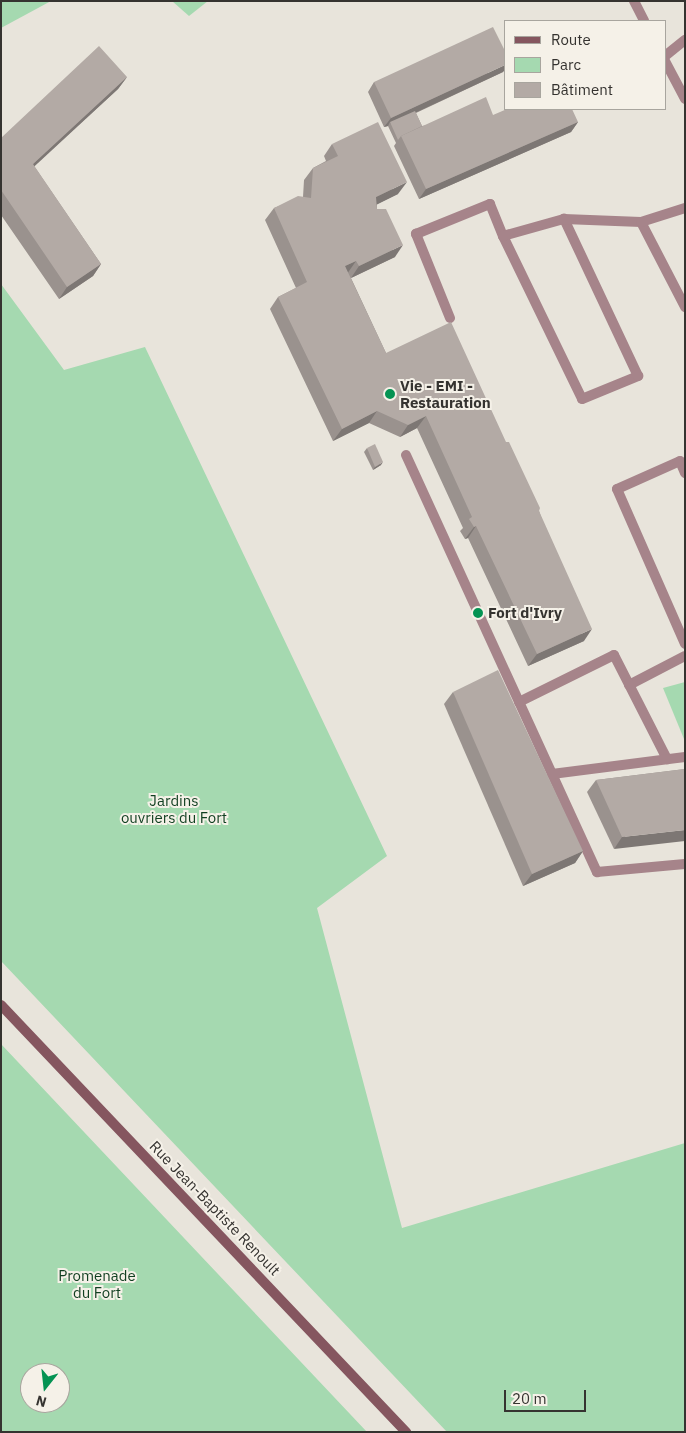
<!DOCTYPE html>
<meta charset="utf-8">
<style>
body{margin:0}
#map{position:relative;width:686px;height:1433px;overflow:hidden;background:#e8e4db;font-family:"IBM Plex Sans",sans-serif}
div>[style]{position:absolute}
.green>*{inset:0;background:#a5d9b0}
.lane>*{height:10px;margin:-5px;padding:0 5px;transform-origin:5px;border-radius:5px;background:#a6848a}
.secondary>*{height:10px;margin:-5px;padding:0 5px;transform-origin:5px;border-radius:5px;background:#85565f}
.wall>*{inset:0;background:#9a928e}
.shaded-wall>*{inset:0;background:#7d7774}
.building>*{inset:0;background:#b3aaa5}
.dots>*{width:14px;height:14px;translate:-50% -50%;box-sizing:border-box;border:2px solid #f5f1e8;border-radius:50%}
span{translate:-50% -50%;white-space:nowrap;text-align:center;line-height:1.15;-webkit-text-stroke:4px #f5f1e8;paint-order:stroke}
.poi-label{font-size:15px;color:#353330;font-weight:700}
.left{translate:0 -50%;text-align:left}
.park-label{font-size:15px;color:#103f20}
.street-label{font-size:15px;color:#353330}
.frame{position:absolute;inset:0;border:2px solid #353330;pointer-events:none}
.legend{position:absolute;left:504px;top:20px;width:162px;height:90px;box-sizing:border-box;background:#f5f1e8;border:1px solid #a8a59e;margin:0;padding:6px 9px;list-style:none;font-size:15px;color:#353330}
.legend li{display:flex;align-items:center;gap:10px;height:25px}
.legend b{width:25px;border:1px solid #a8a59e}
.north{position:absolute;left:20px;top:1363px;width:50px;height:50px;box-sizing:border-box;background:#f5f1e8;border:1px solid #a8a59e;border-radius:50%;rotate:196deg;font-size:14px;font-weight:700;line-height:20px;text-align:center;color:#353330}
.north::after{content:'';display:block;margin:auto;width:18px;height:22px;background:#049353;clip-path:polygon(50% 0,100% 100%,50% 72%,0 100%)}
.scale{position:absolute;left:504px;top:1390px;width:82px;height:22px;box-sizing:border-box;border:2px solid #353330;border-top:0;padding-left:6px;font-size:15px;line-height:18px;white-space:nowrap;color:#353330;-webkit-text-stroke:4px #f5f1e8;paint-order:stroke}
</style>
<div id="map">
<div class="green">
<i style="clip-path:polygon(1px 1px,51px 1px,1px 28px)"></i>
<i style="clip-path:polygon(172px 1px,208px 1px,189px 16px)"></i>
<i style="clip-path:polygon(1px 284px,64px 370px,145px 347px,387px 856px,317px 908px,402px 1228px,685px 1143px,685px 1432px,447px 1432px,1px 961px)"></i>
<i style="clip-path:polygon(685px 682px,685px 739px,684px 739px,663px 688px)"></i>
<i style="clip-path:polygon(evenodd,1px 1044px,367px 1432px,1px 1432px,1px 1044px,30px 1373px,60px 1373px,60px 1403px,30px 1403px,30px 1373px)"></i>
</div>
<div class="lane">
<i style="left:634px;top:1px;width:22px;rotate:63deg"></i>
<i style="left:665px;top:56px;width:26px;rotate:-39deg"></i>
<i style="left:665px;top:61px;width:43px;rotate:62.2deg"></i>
<i style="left:641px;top:222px;width:96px;rotate:62.6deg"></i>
<i style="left:503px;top:236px;width:181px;rotate:64.1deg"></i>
<i style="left:582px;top:399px;width:61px;rotate:-22.3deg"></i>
<i style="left:638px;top:376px;width:174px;rotate:-115.2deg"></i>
<i style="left:450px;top:318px;width:91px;rotate:-112deg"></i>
<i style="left:416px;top:234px;width:80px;rotate:-22.1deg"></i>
<i style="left:490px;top:204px;width:35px;rotate:68deg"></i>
<i style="left:503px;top:236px;width:63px;rotate:-15.6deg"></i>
<i style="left:564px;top:219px;width:77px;rotate:2.2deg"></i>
<i style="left:641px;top:222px;width:46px;rotate:-17.7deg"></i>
<i style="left:406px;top:455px;width:459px;rotate:65.4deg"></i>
<i style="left:597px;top:872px;width:88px;rotate:-5.2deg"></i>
<i style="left:685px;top:473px;width:13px;rotate:-113deg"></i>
<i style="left:680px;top:461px;width:69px;rotate:156deg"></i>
<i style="left:617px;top:489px;width:169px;rotate:66.3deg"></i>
<i style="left:629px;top:685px;width:63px;rotate:-27.4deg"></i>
<i style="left:519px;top:702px;width:106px;rotate:-26.3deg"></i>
<i style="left:614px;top:655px;width:117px;rotate:63deg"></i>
<i style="left:552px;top:774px;width:134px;rotate:-7.3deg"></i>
</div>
<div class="secondary">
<i style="left:1px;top:1005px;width:589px;rotate:46.51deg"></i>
</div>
<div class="wall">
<i style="clip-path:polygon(503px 72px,416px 113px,422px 126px,493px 115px,578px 122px,571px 132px,419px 199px,394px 146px,396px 143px,388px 126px,384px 127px,368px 92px,374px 82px)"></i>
<i style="clip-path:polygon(127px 77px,118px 89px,34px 166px,101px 264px,93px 276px,59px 299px,1px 215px,1px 138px)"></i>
<i style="clip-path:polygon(332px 144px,398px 194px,377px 204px,377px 209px,395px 257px,351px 278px,386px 353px,539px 511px,584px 641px,528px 666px,468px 538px,465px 539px,460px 531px,463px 528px,417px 428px,400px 437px,369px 423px,333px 441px,270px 309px,278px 297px,296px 288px,265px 220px,274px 208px,303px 197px,304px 180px,313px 168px,326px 161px,324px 156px)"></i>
<i style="clip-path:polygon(367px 448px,381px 465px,373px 470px,364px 452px)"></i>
<i style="clip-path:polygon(453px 692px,583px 851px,575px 863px,523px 886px,444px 704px)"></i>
<i style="clip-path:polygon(685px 769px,614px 849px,587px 792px,596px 780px)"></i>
</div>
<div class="shaded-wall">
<i style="clip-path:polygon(505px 65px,505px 70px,503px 72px,391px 124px,390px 122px,388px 126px,384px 127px,391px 118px)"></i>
<i style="clip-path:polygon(127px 77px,118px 89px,24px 176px,33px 164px)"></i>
<i style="clip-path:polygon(578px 122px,571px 132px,419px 199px,426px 189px)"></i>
<i style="clip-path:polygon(407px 182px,398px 194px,368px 209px,376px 197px)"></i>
<i style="clip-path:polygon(403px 245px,395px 257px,351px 278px,359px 266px)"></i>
<i style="clip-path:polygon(356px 261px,347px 274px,345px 266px)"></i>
<i style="clip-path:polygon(101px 264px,93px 276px,59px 299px,67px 287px)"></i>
<i style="clip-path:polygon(377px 411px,369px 423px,333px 441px,342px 429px)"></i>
<i style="clip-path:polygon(426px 416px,417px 428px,400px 437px,408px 425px)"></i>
<i style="clip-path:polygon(383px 462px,381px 465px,373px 470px,375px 467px)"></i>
<i style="clip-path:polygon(476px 526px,468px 538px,465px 539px,474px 527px)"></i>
<i style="clip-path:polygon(592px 629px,584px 641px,528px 666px,537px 654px)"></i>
<i style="clip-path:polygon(685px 830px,685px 841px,614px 849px,622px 837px)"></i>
<i style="clip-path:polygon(583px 851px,575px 863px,523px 886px,532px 874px)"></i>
</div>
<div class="building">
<i style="clip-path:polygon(493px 27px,505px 51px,505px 65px,391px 118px,374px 82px)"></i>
<i style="clip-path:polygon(99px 46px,127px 77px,33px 164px,101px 264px,67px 287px,1px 190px,1px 138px)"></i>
<i style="clip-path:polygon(486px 97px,493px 115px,507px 109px,572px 109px,578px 122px,426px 189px,401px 136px)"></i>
<i style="clip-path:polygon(415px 111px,422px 126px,401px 136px,398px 140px,390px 122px)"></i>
<i style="clip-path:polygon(378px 122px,407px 182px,376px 197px,377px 209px,386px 209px,403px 245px,359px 266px,356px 261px,345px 266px,386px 353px,451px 322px,506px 442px,509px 442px,540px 508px,539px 511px,592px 629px,537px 654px,476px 526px,474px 527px,469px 519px,472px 517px,426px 416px,408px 425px,377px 411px,342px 429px,278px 297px,307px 282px,274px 208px,298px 196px,311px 198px,313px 168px,338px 156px,332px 144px)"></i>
<i style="clip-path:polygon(375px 444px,383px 462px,375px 467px,367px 448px)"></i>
<i style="clip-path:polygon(498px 670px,583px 851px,532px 874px,453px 692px)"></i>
<i style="clip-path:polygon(685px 769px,685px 830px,622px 837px,596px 780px)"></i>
</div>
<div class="dots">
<i style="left:390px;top:394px;background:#049353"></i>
<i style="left:478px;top:613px;background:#049353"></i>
</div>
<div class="poi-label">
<span class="left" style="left:400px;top:394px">Vie - EMI -<br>Restauration</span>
<span class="left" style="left:488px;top:613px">Fort d'Ivry</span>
</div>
<div class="park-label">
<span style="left:174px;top:809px">Jardins<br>ouvriers du Fort</span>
<span style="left:97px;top:1284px">Promenade<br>du Fort</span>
</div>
<div class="street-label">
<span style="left:215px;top:1208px;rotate:46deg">Rue Jean-Baptiste Renoult</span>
</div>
<div class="frame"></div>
<ul class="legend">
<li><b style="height:6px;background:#85565f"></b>Route</li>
<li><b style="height:14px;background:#a5d9b0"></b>Parc</li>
<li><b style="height:14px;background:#b3aaa5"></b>Bâtiment</li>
</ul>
<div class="north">N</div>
<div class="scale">20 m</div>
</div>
